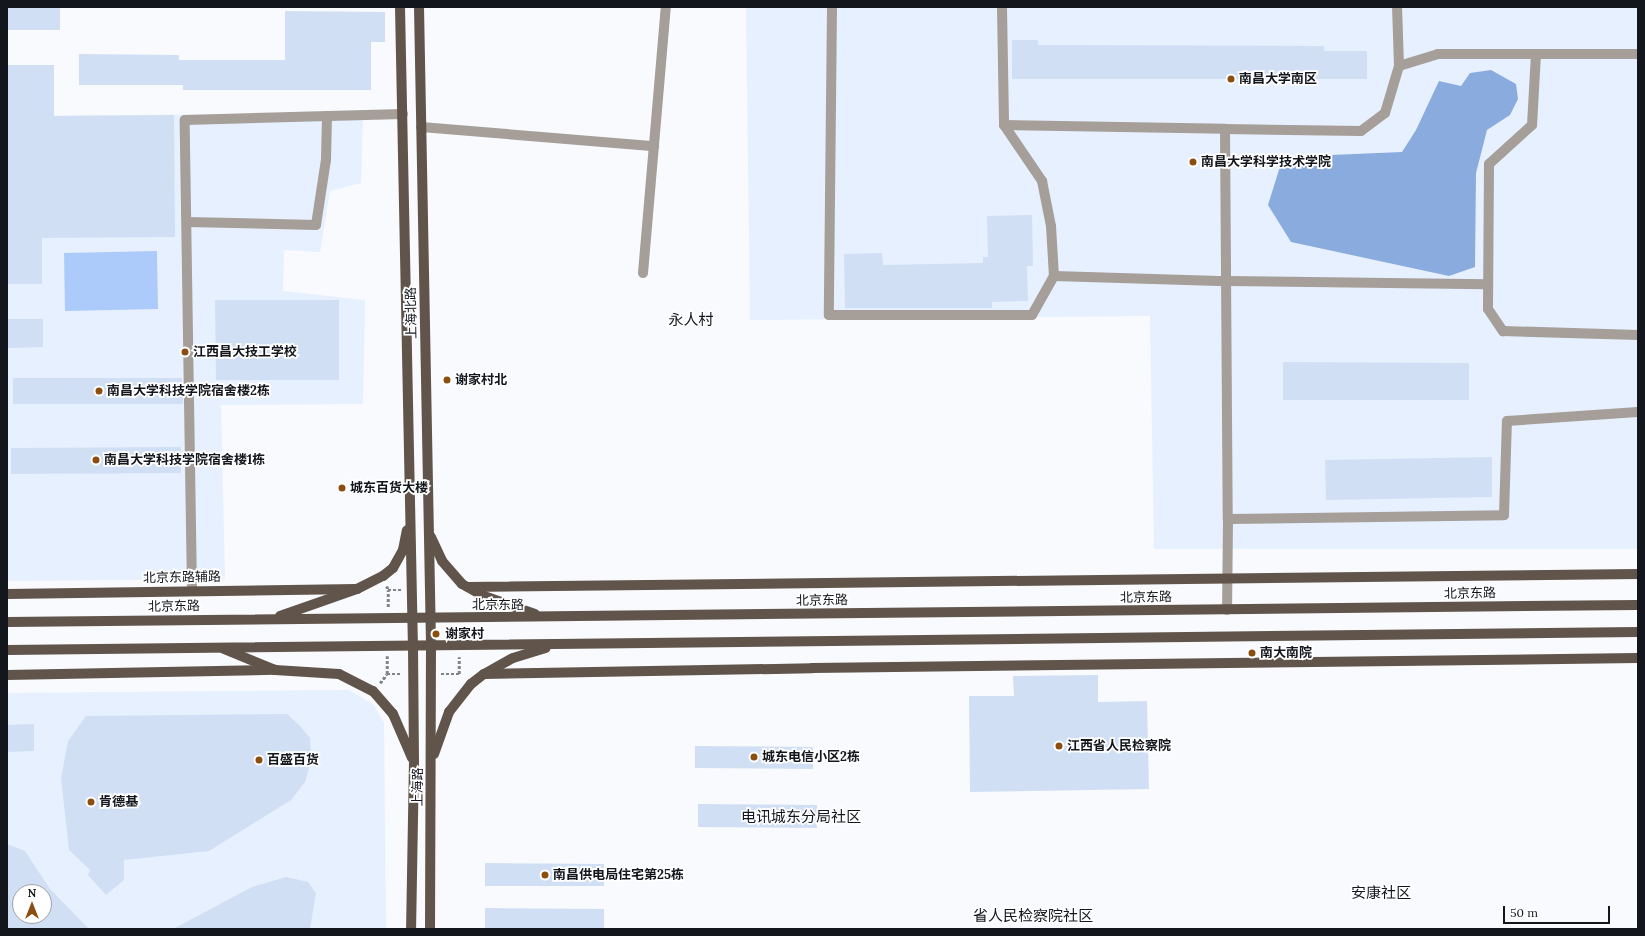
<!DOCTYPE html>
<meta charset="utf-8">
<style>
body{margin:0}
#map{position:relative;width:1645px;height:936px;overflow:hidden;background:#f8fafd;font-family:Lora,"Noto Sans SC",serif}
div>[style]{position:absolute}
.built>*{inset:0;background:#e7f0fe}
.green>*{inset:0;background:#adcbfa}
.water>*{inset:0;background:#8aabde}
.building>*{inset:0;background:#d1dff4}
.path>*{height:2.5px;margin-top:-1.25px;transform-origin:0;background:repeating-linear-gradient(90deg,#808387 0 3px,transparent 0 5px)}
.minor>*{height:10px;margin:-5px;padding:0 5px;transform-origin:5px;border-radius:5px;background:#a59e99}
.major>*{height:10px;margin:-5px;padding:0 5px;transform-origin:5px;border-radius:5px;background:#60544b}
.dots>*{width:11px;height:11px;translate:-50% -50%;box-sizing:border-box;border:2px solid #fff;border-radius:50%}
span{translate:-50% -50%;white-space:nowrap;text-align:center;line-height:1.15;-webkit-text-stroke:3.5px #fff;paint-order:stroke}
.poi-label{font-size:13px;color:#13161c;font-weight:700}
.left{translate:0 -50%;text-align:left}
.street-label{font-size:13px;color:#13161c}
.quarter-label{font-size:15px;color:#13161c}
.frame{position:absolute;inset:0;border:8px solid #13161c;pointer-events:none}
.north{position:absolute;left:12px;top:884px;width:40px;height:40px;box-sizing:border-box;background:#fff;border:1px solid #a1a2a4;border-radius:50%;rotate:0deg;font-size:11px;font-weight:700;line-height:16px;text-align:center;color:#13161c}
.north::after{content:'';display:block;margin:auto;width:14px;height:18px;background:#8c4e10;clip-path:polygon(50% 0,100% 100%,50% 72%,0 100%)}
.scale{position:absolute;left:1503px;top:906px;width:107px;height:18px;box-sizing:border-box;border:2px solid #13161c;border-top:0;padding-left:5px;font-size:12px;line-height:14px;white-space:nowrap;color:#13161c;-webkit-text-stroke:3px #fff;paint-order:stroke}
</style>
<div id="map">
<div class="built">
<i style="clip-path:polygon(746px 7px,1638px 7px,1638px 549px,1154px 549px,1150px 316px,750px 320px)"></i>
<i style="clip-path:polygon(363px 113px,361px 183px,330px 191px,320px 252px,284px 250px,283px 291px,365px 300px,363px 404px,221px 405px,225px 579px,7px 581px,7px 116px)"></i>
<i style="clip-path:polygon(evenodd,349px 690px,374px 705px,384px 723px,386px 929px,7px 929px,7px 693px,349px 690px,20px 892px,44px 892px,44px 916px,20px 916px,20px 892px)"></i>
</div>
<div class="green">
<i style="clip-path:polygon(157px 251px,158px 309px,65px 311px,64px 253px)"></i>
</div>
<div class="water">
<i style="clip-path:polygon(1491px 70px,1516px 84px,1518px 99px,1510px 115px,1487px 130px,1476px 173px,1475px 267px,1449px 276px,1291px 242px,1268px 205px,1283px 157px,1402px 152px,1416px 130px,1439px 81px,1461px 86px,1470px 73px)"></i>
</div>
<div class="building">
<i style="clip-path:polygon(7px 7px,60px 7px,60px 30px,7px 30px)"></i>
<i style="clip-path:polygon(285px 11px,385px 12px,385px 42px,371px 42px,371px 90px,183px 90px,183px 85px,79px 85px,79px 54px,179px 55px,179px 60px,285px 60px)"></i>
<i style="clip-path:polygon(1012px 40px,1038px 40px,1038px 45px,1324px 46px,1324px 51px,1367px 51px,1367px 79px,1012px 79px)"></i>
<i style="clip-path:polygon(7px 65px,54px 65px,54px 116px,174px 115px,175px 237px,42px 238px,42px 284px,7px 284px)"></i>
<i style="clip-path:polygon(1032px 215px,1033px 266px,1027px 266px,1028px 301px,992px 302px,992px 308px,845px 308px,844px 254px,882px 253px,883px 265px,983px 263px,983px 257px,988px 257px,987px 216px)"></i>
<i style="clip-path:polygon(215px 300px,339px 300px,339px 380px,216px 380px)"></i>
<i style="clip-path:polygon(7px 319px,43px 319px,43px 347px,7px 348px)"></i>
<i style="clip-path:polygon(1283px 362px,1469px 363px,1469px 400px,1283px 400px)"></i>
<i style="clip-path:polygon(13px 378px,182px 378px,183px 404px,13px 404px)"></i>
<i style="clip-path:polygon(181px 447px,181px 473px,11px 474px,11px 448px)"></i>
<i style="clip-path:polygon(1492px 457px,1492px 497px,1326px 500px,1325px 460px)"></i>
<i style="clip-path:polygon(1098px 675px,1098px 702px,1147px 701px,1149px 789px,970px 792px,969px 696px,1014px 696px,1013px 676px)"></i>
<i style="clip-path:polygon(287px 714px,300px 726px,310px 738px,311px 761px,305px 782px,291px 800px,209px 851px,124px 860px,124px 880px,106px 895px,88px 875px,90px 870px,69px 850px,61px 778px,68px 741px,86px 716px)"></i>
<i style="clip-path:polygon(34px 724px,34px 751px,7px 752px,7px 725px)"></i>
<i style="clip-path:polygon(695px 746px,813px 747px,813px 769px,695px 768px)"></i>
<i style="clip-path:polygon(698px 804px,817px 805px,817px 828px,698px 827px)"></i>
<i style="clip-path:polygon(evenodd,7px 844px,25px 851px,50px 889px,89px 929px,7px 929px,7px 844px,20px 892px,44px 892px,44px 916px,20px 916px,20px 892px)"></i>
<i style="clip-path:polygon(485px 863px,604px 864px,604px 886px,485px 886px)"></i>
<i style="clip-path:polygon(286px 877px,308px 882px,316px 893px,310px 929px,173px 929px,252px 887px)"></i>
<i style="clip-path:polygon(485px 908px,604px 909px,604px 929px,485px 929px)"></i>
</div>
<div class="path">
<i style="left:387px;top:586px;width:4px;rotate:76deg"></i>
<i style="left:388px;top:590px;width:13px"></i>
<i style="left:388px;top:607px;width:17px;rotate:-90deg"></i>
<i style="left:387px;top:674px;width:18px;rotate:-90deg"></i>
<i style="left:441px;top:674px;width:18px"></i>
<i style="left:459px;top:674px;width:17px;rotate:-90deg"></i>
<i style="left:380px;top:683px;width:11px;rotate:-52deg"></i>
<i style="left:387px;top:674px;width:15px"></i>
</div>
<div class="minor">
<i style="left:832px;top:7px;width:308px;rotate:90.6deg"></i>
<i style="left:829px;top:315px;width:203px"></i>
<i style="left:1032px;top:315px;width:45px;rotate:-60.6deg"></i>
<i style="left:1002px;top:7px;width:118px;rotate:89deg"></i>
<i style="left:1004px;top:125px;width:221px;rotate:1deg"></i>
<i style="left:1225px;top:129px;width:390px;rotate:89.6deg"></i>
<i style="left:1228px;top:519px;width:91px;rotate:90.6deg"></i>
<i style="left:1536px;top:54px;width:71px;rotate:93.2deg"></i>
<i style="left:1532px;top:125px;width:58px;rotate:137.8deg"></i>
<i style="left:1489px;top:164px;width:145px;rotate:90.4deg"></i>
<i style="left:1488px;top:309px;width:27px;rotate:56deg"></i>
<i style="left:1503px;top:331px;width:135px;rotate:1.7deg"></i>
<i style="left:1399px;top:66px;width:41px;rotate:-17.1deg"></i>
<i style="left:1438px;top:54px;width:200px"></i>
<i style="left:1004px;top:125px;width:68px;rotate:55.8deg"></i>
<i style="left:1042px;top:181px;width:46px;rotate:78.7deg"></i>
<i style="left:1051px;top:226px;width:50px;rotate:86.6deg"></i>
<i style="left:1054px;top:276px;width:173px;rotate:1.7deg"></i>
<i style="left:1227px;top:281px;width:261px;rotate:0.7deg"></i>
<i style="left:421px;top:127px;width:234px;rotate:4.7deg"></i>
<i style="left:1225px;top:129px;width:136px;rotate:0.8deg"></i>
<i style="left:1361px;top:131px;width:30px;rotate:-37deg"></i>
<i style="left:1385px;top:113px;width:49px;rotate:-73.4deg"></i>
<i style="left:1399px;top:66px;width:59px;rotate:-91.9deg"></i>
<i style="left:187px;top:222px;width:129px;rotate:1.3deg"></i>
<i style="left:316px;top:225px;width:66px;rotate:-81.3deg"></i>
<i style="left:326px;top:160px;width:44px;rotate:-88.7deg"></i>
<i style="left:643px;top:273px;width:267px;rotate:-85.1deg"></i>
<i style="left:1228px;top:519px;width:276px;rotate:-0.8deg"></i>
<i style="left:1504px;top:515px;width:94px;rotate:-88.2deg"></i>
<i style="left:1507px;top:421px;width:131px;rotate:-3.9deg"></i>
<i style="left:192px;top:591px;width:471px;rotate:-90.9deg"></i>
<i style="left:185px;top:120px;width:218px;rotate:-1.6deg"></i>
</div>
<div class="major">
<i style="left:400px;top:7px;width:640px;rotate:88.84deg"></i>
<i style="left:413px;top:647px;width:114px;rotate:89.5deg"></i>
<i style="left:414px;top:761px;width:168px;rotate:91deg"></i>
<i style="left:419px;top:7px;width:639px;rotate:88.92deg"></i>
<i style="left:431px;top:646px;width:283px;rotate:90.2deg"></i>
<i style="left:431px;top:537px;width:26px;rotate:65deg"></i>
<i style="left:442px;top:561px;width:30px;rotate:49deg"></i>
<i style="left:462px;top:584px;width:25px;rotate:29deg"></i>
<i style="left:484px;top:596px;width:54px;rotate:19.4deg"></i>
<i style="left:468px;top:587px;width:1170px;rotate:-0.64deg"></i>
<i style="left:7px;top:594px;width:350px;rotate:-0.8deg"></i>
<i style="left:280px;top:616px;width:82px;rotate:-19.3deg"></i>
<i style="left:357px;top:589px;width:29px;rotate:-27deg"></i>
<i style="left:383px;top:576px;width:13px;rotate:-39deg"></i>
<i style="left:393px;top:568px;width:21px;rotate:-61deg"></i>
<i style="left:403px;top:550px;width:20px;rotate:-79deg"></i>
<i style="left:7px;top:622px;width:1631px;rotate:-0.6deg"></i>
<i style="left:224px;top:649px;width:55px;rotate:22.4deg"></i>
<i style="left:275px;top:670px;width:64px;rotate:3.6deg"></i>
<i style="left:339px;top:674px;width:38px;rotate:27deg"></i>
<i style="left:373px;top:691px;width:30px;rotate:49deg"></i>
<i style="left:393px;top:714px;width:48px;rotate:66.6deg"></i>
<i style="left:7px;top:650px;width:1631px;rotate:-0.63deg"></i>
<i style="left:484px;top:674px;width:328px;rotate:-1deg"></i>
<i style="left:812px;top:668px;width:826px;rotate:-0.69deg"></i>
<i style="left:7px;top:675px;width:268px;rotate:-1.1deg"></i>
<i style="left:434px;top:754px;width:45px;rotate:-70.3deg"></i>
<i style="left:449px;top:712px;width:36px;rotate:-52deg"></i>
<i style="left:471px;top:684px;width:16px;rotate:-38deg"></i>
<i style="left:484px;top:674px;width:33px;rotate:-29deg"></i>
<i style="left:513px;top:658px;width:34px;rotate:-17deg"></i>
</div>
<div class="dots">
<i style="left:1231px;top:79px;background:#8c4e10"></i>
<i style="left:1193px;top:162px;background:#8c4e10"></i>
<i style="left:185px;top:352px;background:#8c4e10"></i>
<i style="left:447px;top:380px;background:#8c4e10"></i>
<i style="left:99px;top:391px;background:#8c4e10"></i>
<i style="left:96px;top:460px;background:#8c4e10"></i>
<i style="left:342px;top:488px;background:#8c4e10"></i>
<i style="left:436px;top:634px;background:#8c4e10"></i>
<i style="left:1252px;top:653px;background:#8c4e10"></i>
<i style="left:1059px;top:746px;background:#8c4e10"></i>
<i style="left:754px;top:757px;background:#8c4e10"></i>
<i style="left:259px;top:760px;background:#8c4e10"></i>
<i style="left:91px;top:802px;background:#8c4e10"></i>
<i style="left:545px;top:875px;background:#8c4e10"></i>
</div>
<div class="poi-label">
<span class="left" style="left:1239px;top:79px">南昌大学南区</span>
<span class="left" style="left:1201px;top:162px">南昌大学科学技术学院</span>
<span class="left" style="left:193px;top:352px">江西昌大技工学校</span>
<span class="left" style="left:455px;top:380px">谢家村北</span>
<span class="left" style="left:107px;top:391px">南昌大学科技学院宿舍楼2栋</span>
<span class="left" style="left:104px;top:460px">南昌大学科技学院宿舍楼1栋</span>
<span class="left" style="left:350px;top:488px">城东百货大楼</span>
<span class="left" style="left:445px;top:634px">谢家村</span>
<span class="left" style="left:1260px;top:653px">南大南院</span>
<span class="left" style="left:1067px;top:746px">江西省人民检察院</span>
<span class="left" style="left:762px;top:757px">城东电信小区2栋</span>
<span class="left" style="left:267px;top:760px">百盛百货</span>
<span class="left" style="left:99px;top:802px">肯德基</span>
<span class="left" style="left:553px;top:875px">南昌供电局住宅第25栋</span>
</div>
<div class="street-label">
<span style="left:412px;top:313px;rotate:-91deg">上海北路</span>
<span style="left:182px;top:578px;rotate:-1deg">北京东路辅路</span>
<span style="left:1470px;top:594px;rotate:-1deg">北京东路</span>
<span style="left:1146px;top:598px;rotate:-1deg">北京东路</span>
<span style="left:822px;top:601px;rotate:-1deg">北京东路</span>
<span style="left:498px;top:605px">北京东路</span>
<span style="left:174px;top:607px;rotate:-1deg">北京东路</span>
<span style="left:418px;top:787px;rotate:-90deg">上海路</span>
</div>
<div class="quarter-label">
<span style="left:691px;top:320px">永人村</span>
<span style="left:801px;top:817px">电讯城东分局社区</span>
<span style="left:1381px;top:893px">安康社区</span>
<span style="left:1033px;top:916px">省人民检察院社区</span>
</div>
<div class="frame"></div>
<div class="north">N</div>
<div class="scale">50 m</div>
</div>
